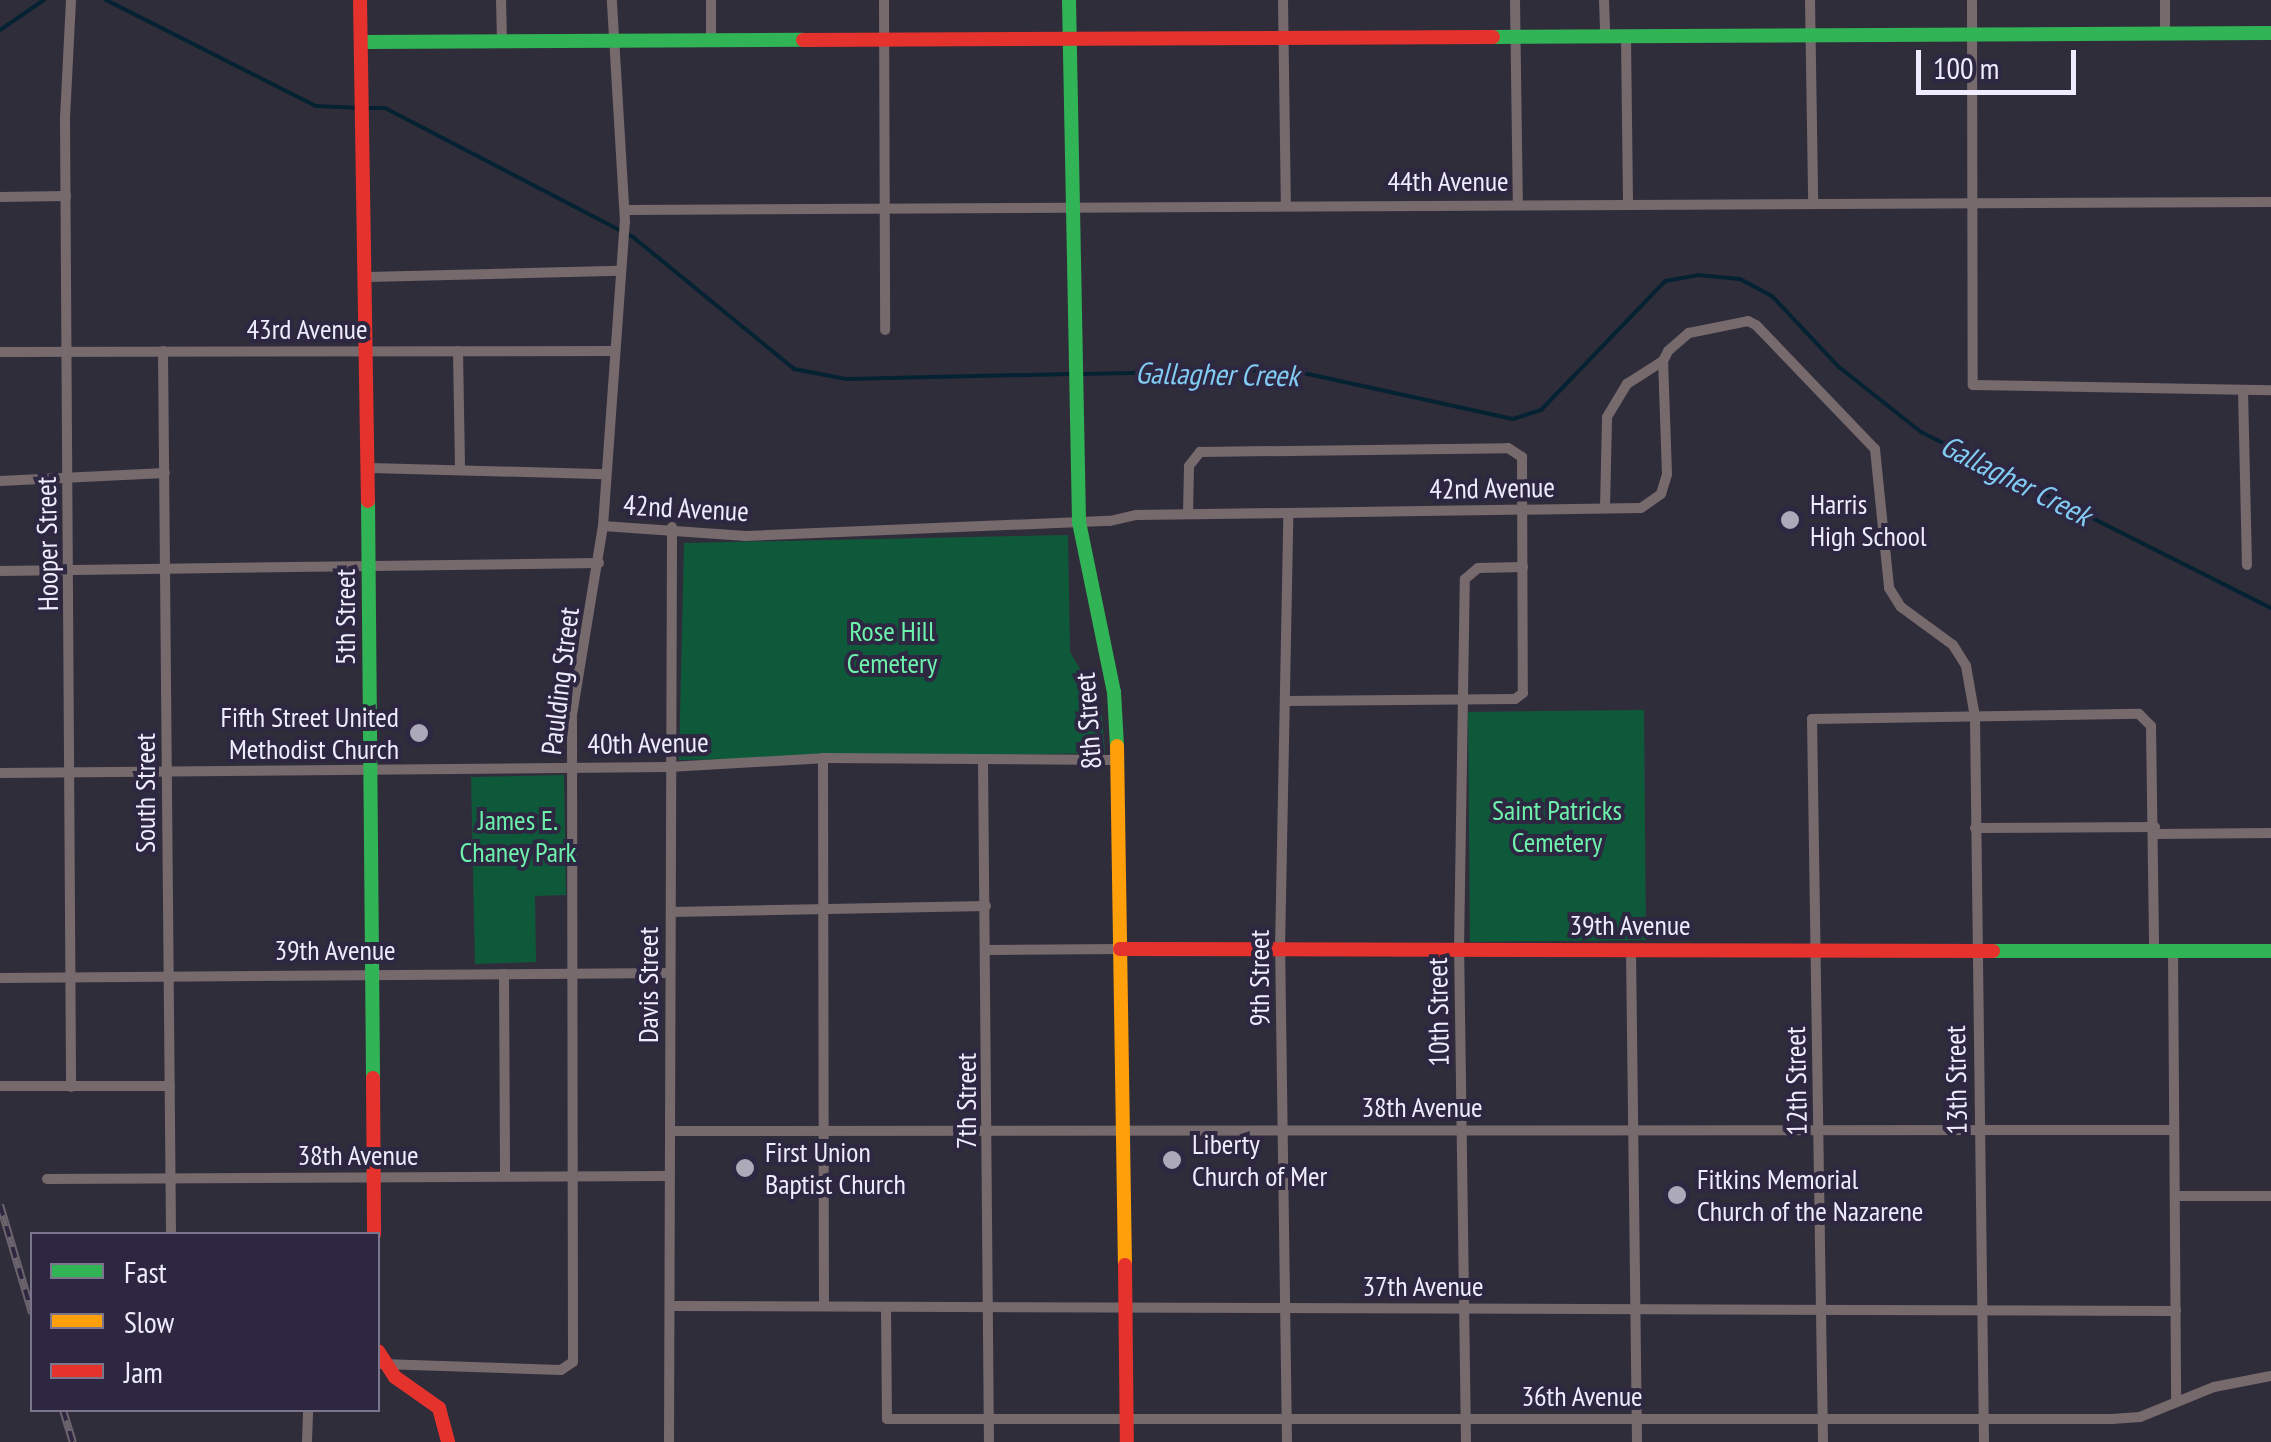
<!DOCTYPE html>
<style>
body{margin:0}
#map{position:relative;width:2271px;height:1442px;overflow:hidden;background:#302d3b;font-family:"PT Sans Narrow",sans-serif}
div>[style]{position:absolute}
.green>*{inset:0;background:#0f593b}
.stream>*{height:4px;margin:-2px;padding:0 2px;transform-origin:2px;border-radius:2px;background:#042232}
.street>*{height:10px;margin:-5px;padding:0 5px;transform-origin:5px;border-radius:5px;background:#776a6d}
.fast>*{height:14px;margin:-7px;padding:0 7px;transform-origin:7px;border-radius:7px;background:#30b455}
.slow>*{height:14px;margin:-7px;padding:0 7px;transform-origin:7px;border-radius:7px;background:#ff9f0a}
.jam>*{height:14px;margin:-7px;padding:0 7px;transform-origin:7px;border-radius:7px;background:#e5322d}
.rail>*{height:8px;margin-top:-4px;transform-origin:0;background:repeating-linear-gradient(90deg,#2d2741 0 11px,#6b646d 0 22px);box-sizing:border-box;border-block:2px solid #6b646d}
.dots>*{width:28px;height:28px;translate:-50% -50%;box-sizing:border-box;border:5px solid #2d2741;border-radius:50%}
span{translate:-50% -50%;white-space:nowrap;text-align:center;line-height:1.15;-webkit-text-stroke:8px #2d2741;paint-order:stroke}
.street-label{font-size:28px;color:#efecfd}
.poi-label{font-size:28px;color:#efecfd}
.left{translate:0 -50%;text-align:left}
.right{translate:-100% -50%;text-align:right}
.park-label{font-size:28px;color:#6df2ac}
.water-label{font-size:30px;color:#82ccf3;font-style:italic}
.legend{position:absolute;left:30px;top:1232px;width:350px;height:180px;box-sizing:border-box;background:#2d2741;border:2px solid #7b768c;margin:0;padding:12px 18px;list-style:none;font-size:30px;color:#efecfd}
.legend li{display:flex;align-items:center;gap:20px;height:50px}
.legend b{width:50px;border:2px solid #7b768c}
.scale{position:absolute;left:1916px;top:50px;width:160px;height:45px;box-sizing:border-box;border:5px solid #efecfd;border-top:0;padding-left:12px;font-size:30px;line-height:35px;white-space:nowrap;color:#efecfd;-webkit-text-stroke:8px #2d2741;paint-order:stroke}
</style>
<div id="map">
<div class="green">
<i style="clip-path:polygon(1068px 535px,1070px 652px,1101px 705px,1105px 753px,679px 760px,684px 543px)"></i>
<i style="clip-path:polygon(1644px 710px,1646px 940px,1470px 942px,1468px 712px)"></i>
<i style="clip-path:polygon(564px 775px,566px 895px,535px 896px,536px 962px,475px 964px,471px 777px)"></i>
</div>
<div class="stream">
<i style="left:106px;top:0;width:235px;rotate:26.8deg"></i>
<i style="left:316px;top:106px;width:45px;rotate:2.5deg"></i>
<i style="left:0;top:30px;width:53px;rotate:-34.3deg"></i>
<i style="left:370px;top:108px;width:15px"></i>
<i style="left:385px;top:108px;width:280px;rotate:27.5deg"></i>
<i style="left:633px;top:237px;width:208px;rotate:39.3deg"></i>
<i style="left:794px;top:369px;width:53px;rotate:10.9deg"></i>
<i style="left:846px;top:379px;width:225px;rotate:-1.3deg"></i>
<i style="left:1081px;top:374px;width:209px;rotate:-1.1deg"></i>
<i style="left:1290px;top:370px;width:228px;rotate:12.4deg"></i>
<i style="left:1513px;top:419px;width:29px;rotate:-18deg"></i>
<i style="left:1541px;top:410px;width:179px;rotate:-46.1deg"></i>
<i style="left:1665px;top:281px;width:34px;rotate:-10deg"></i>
<i style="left:1698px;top:275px;width:42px;rotate:5.4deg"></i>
<i style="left:1740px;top:279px;width:36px;rotate:28deg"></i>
<i style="left:1772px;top:296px;width:98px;rotate:46.7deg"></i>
<i style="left:1839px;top:367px;width:105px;rotate:38.4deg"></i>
<i style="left:1921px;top:432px;width:392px;rotate:26.7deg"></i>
</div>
<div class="street">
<i style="left:71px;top:0;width:119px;rotate:92.9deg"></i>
<i style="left:65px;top:119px;width:968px;rotate:89.64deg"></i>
<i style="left:501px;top:0;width:41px;rotate:88.6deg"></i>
<i style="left:884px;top:0;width:330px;rotate:89.8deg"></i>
<i style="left:1283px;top:0;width:204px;rotate:89.2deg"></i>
<i style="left:1515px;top:0;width:203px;rotate:89.2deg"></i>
<i style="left:1604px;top:0;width:38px;rotate:88deg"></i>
<i style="left:1810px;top:0;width:201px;rotate:89.1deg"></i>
<i style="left:1972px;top:0;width:385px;rotate:89.9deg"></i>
<i style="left:1973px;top:385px;width:298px;rotate:1deg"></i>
<i style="left:2165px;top:0;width:32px;rotate:90deg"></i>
<i style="left:1626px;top:38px;width:163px;rotate:89.3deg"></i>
<i style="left:711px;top:42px;width:42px;rotate:-90deg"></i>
<i style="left:0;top:197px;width:66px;rotate:-0.9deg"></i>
<i style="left:625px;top:210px;width:1646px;rotate:-0.28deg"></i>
<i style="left:368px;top:277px;width:252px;rotate:-1.4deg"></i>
<i style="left:163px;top:351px;width:883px;rotate:89.48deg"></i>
<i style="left:458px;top:351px;width:118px;rotate:89deg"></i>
<i style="left:0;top:352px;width:614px;rotate:-0.09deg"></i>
<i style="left:2243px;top:390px;width:175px;rotate:88.7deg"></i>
<i style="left:370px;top:468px;width:236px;rotate:1.5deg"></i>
<i style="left:0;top:481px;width:165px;rotate:-2.8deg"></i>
<i style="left:1605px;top:508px;width:91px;rotate:-88.7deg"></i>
<i style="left:1607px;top:417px;width:39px;rotate:-59deg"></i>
<i style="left:1627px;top:384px;width:43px;rotate:-32.6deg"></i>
<i style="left:1188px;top:514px;width:48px;rotate:-88.8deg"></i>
<i style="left:1189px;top:466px;width:18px;rotate:-52deg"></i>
<i style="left:1200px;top:452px;width:308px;rotate:-0.7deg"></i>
<i style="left:1508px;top:448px;width:17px;rotate:33deg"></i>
<i style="left:1522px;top:457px;width:236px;rotate:89.8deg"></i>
<i style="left:1523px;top:693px;width:10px;rotate:143deg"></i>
<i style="left:1515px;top:699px;width:228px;rotate:179.5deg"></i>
<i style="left:603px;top:526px;width:143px;rotate:4deg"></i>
<i style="left:746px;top:536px;width:364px;rotate:-2.4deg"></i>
<i style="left:1110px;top:521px;width:27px;rotate:-13deg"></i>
<i style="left:1136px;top:515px;width:505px;rotate:-0.79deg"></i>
<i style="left:1641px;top:508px;width:24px;rotate:-35deg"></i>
<i style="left:1661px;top:494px;width:21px;rotate:-73deg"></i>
<i style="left:1667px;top:474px;width:113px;rotate:-92deg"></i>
<i style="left:1663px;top:361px;width:11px;rotate:-63deg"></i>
<i style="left:1668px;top:351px;width:28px;rotate:-41deg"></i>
<i style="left:1689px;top:333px;width:60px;rotate:-11.5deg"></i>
<i style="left:1748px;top:321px;width:9px;rotate:27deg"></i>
<i style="left:1756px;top:325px;width:172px;rotate:46.2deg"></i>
<i style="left:1875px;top:449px;width:140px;rotate:84.2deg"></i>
<i style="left:1889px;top:588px;width:22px;rotate:58deg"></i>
<i style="left:1901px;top:607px;width:64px;rotate:36.2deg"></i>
<i style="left:1953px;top:645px;width:25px;rotate:58deg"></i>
<i style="left:1966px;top:666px;width:52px;rotate:80deg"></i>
<i style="left:1975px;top:717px;width:725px;rotate:89.29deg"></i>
<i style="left:0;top:571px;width:599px;rotate:-0.77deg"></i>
<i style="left:823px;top:758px;width:548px;rotate:89.9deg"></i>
<i style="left:983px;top:760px;width:682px;rotate:89.5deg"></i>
<i style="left:0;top:773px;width:669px;rotate:-0.51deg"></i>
<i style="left:669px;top:767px;width:154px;rotate:-3.3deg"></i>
<i style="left:823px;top:758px;width:295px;rotate:0.4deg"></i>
<i style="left:1975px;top:828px;width:180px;rotate:-0.3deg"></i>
<i style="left:2155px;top:834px;width:116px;rotate:-0.5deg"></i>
<i style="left:671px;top:912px;width:315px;rotate:-1.1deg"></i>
<i style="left:988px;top:950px;width:132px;rotate:-0.4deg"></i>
<i style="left:1631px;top:950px;width:492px;rotate:89.3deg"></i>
<i style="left:2173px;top:951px;width:451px;rotate:89.6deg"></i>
<i style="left:504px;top:974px;width:202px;rotate:89.7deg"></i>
<i style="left:0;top:978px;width:670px;rotate:-0.43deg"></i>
<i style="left:0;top:1086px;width:170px"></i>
<i style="left:670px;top:1131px;width:1504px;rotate:-0.04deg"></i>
<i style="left:47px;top:1179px;width:622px;rotate:-0.28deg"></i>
<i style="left:2176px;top:1196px;width:95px"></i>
<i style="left:670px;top:1306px;width:1506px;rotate:0.19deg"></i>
<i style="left:886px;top:1307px;width:112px;rotate:89.5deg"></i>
<i style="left:887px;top:1419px;width:1225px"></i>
<i style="left:2112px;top:1419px;width:28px;rotate:-4deg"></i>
<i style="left:2140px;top:1417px;width:80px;rotate:-22.1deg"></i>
<i style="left:2214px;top:1387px;width:58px;rotate:-10.9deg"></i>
<i style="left:382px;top:1364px;width:179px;rotate:1.9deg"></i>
<i style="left:561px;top:1370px;width:14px;rotate:-34deg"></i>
<i style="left:573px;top:1362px;width:647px;rotate:-90.09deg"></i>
<i style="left:572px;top:715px;width:192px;rotate:-80.7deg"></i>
<i style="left:603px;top:526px;width:305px;rotate:-85.9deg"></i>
<i style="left:625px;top:222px;width:222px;rotate:-93.4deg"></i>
<i style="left:307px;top:1442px;width:32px;rotate:-88deg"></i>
<i style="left:669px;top:1442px;width:915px;rotate:-89.81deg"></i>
<i style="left:1287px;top:1442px;width:492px;rotate:-90.8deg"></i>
<i style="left:1280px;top:950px;width:436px;rotate:-88.9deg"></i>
<i style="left:1466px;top:1442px;width:493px;rotate:-90.8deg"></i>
<i style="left:1459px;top:949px;width:370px;rotate:-89.1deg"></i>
<i style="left:1465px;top:579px;width:17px;rotate:-40deg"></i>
<i style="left:1478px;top:568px;width:45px;rotate:-1.3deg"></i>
<i style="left:1823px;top:1442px;width:723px;rotate:-90.87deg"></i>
<i style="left:1812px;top:719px;width:327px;rotate:-0.9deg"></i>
<i style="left:2139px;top:714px;width:17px;rotate:45deg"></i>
<i style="left:2151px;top:726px;width:223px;rotate:89.2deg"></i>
</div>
<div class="fast">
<i style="left:1069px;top:0;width:522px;rotate:88.9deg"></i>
<i style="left:1079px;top:522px;width:174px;rotate:78.4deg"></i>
<i style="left:1114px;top:692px;width:54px;rotate:86.8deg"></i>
<i style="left:1493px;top:37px;width:778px;rotate:-0.29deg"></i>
<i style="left:365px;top:42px;width:438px;rotate:-0.3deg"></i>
<i style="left:368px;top:501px;width:577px;rotate:89.5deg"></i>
<i style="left:1993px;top:951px;width:278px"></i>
</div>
<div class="slow">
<i style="left:1117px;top:746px;width:519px;rotate:89.12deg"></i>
</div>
<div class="jam">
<i style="left:360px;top:0;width:501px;rotate:89.09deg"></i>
<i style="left:803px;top:40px;width:690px;rotate:-0.25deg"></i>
<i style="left:1120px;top:949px;width:873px;rotate:0.13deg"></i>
<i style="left:373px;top:1078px;width:156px;rotate:89.6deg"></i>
<i style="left:1125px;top:1265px;width:177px;rotate:89.4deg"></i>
<i style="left:378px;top:1351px;width:31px;rotate:57deg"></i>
<i style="left:395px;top:1377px;width:54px;rotate:35.2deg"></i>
<i style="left:439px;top:1408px;width:35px;rotate:75deg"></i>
</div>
<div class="rail">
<i style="left:0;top:1205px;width:113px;rotate:73.5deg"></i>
<i style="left:63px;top:1410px;width:34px;rotate:73deg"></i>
</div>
<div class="dots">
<i style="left:1790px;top:520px;background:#aca9b9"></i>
<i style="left:419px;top:733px;background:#aca9b9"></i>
<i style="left:1172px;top:1160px;background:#aca9b9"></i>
<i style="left:745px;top:1168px;background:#aca9b9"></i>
<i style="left:1677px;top:1195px;background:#aca9b9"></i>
</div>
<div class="street-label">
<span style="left:1448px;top:181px">44th Avenue</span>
<span style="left:307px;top:329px">43rd Avenue</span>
<span style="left:1492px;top:488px;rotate:-1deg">42nd Avenue</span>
<span style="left:686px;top:508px;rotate:3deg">42nd Avenue</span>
<span style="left:47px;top:544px;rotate:-91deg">Hooper Street</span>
<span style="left:345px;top:617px;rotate:-90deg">5th Street</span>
<span style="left:560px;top:681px;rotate:-83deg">Paulding Street</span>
<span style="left:1088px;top:721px;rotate:-94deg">8th Street</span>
<span style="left:648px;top:743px;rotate:-1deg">40th Avenue</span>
<span style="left:145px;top:793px;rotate:-90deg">South Street</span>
<span style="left:1630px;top:925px">39th Avenue</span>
<span style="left:335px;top:950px">39th Avenue</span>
<span style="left:1259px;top:978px;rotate:-90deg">9th Street</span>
<span style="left:648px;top:985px;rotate:-90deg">Davis Street</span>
<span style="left:1438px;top:1012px;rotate:-91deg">10th Street</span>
<span style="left:1956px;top:1080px;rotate:-91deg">13th Street</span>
<span style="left:1796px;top:1081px;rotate:-91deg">12th Street</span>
<span style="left:966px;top:1101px;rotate:-90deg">7th Street</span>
<span style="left:1422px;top:1107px">38th Avenue</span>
<span style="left:358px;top:1155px">38th Avenue</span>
<span style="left:1423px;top:1286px">37th Avenue</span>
<span style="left:1582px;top:1396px">36th Avenue</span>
</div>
<div class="poi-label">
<span class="left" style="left:1810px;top:520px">Harris<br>High School</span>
<span class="right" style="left:399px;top:733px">Fifth Street United<br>Methodist Church</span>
<span class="left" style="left:1192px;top:1160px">Liberty<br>Church of Mer</span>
<span class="left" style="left:765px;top:1168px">First Union<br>Baptist Church</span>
<span class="left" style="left:1697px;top:1195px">Fitkins Memorial<br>Church of the Nazarene</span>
</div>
<div class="park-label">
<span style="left:892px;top:647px">Rose Hill<br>Cemetery</span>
<span style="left:1557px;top:826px">Saint Patricks<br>Cemetery</span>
<span style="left:518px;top:836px">James E.<br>Chaney Park</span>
</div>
<div class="water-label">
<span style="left:1217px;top:374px;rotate:1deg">Gallagher Creek</span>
<span style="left:2016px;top:480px;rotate:27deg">Gallagher Creek</span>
</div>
<ul class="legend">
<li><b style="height:12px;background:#30b455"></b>Fast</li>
<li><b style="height:12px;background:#ff9f0a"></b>Slow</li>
<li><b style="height:12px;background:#e5322d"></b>Jam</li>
</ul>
<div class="scale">100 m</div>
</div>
